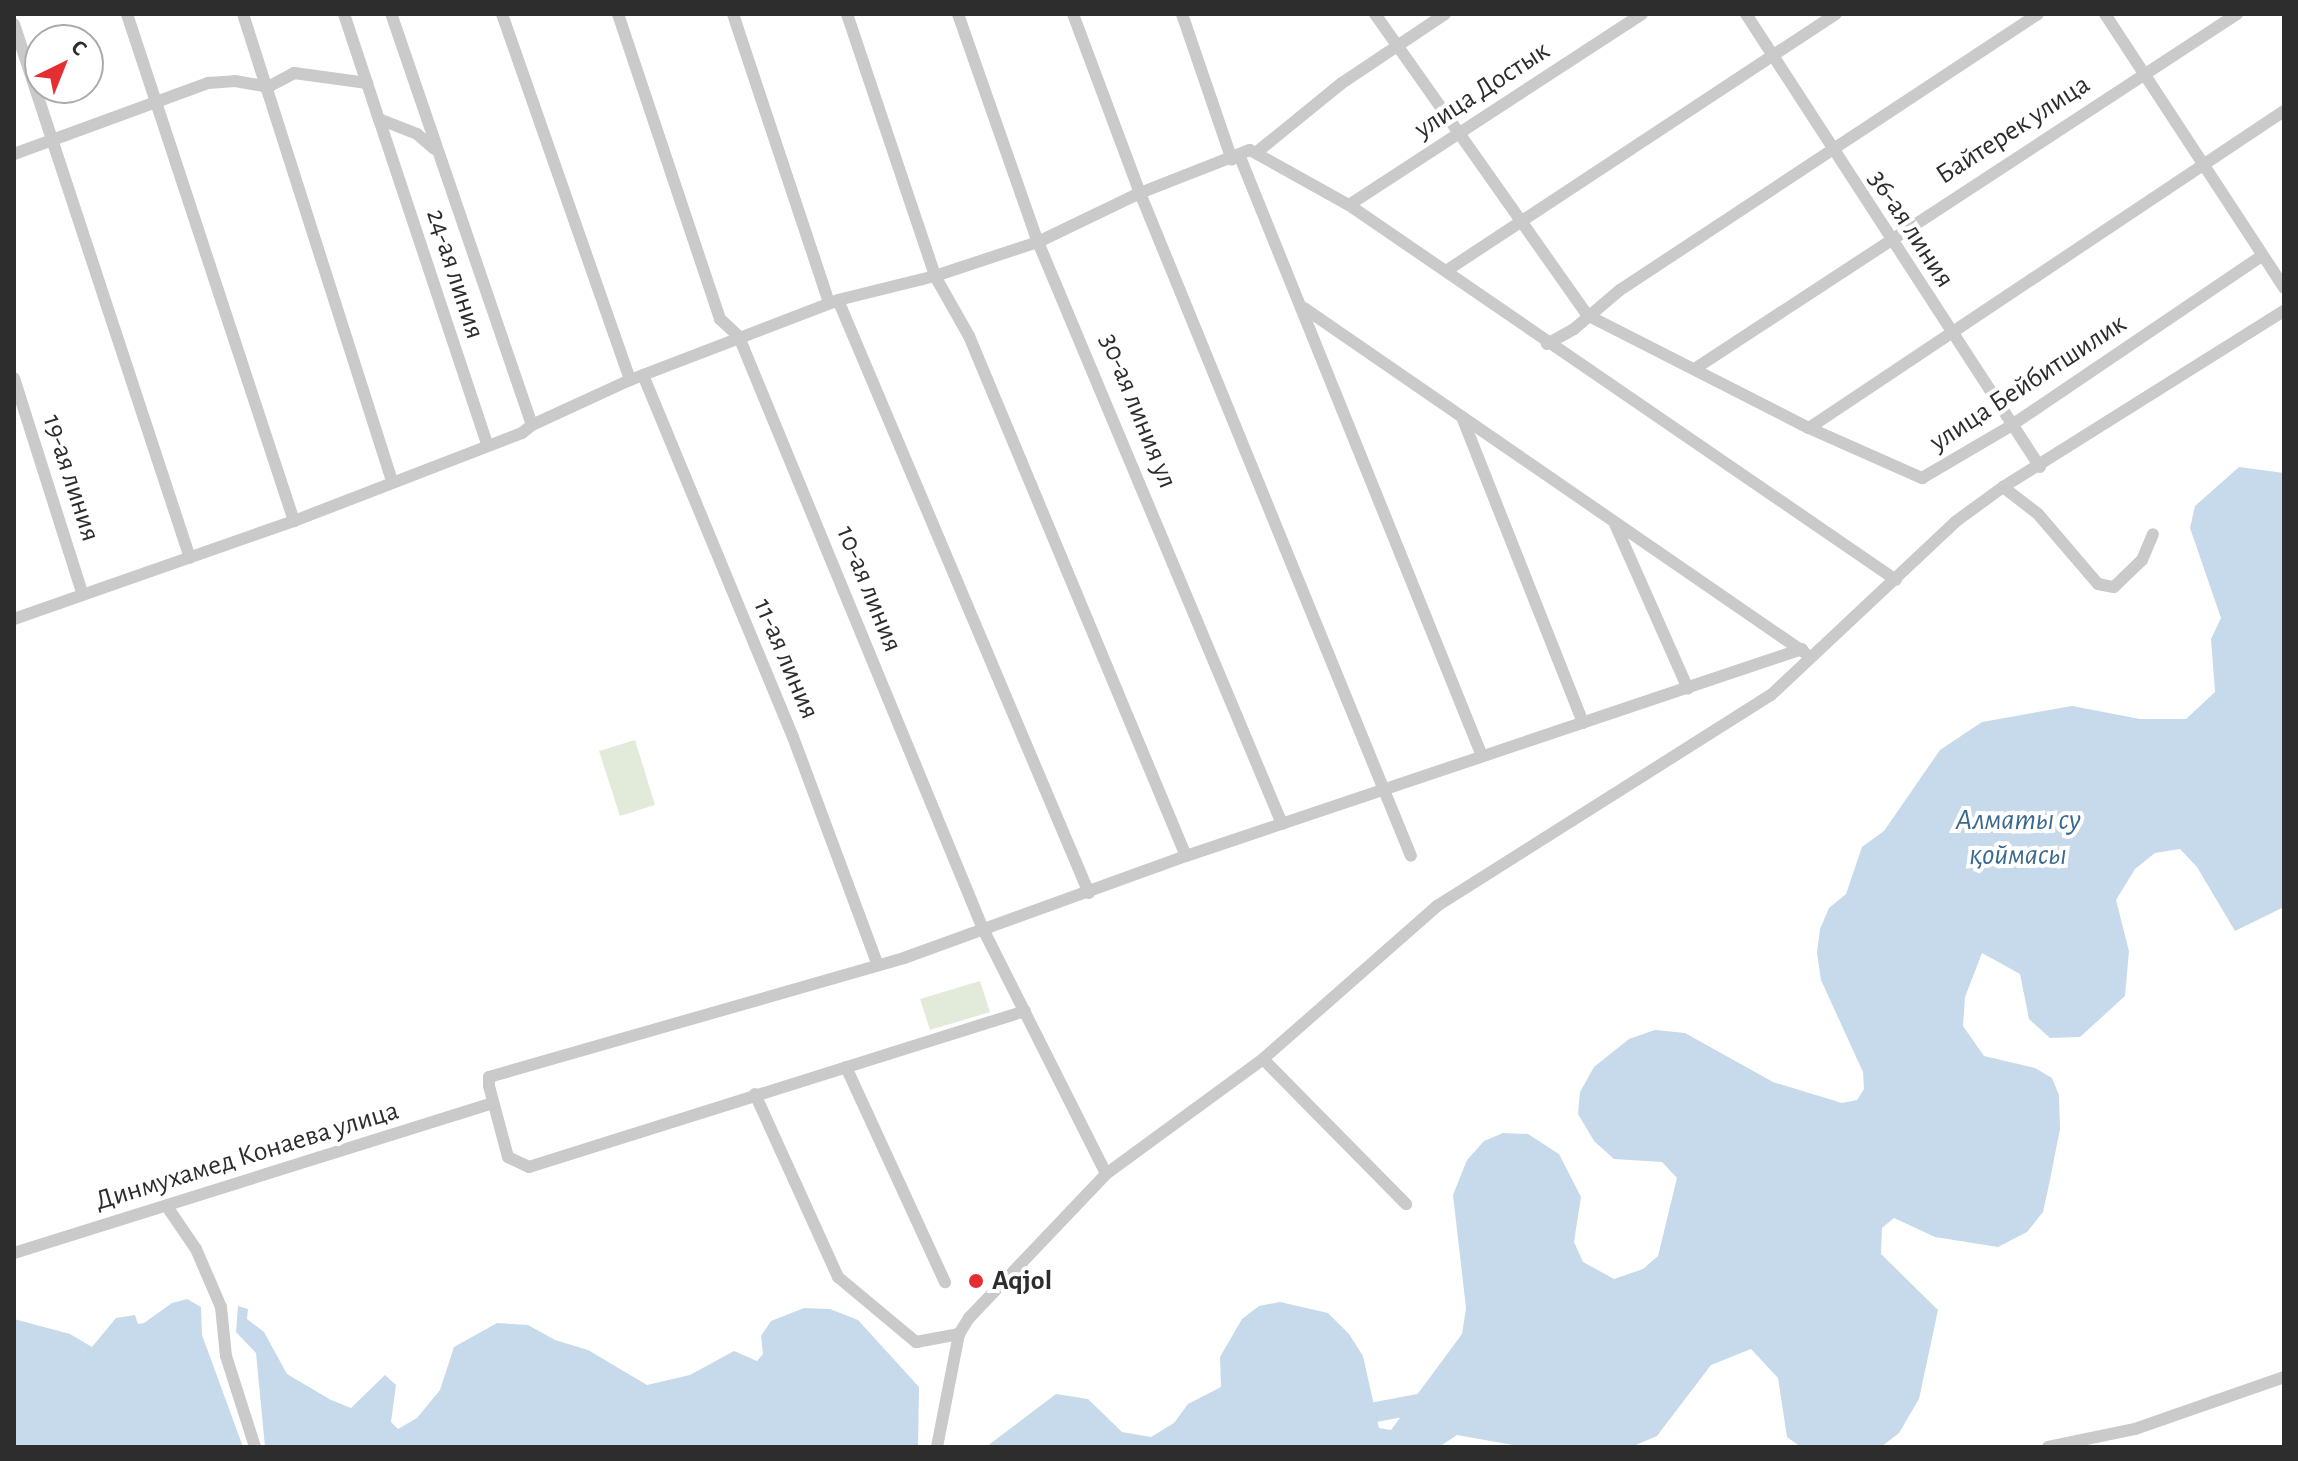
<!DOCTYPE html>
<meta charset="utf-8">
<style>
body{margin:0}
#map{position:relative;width:2298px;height:1461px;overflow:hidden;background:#fff;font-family:"Alegreya Sans",sans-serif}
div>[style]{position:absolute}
.green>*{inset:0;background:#e2ebda}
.water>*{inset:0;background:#c6daeb}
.river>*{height:20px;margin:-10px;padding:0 10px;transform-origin:10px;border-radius:10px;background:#c6daeb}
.minor>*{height:12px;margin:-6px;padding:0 6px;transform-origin:6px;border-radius:6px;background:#cacaca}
.dots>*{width:22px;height:22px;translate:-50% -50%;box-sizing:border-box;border:4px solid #fff;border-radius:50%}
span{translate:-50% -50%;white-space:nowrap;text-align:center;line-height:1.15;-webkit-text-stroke:8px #fff;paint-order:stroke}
.street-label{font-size:28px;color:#2d2d2d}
.poi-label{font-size:28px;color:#2d2d2d;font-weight:700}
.left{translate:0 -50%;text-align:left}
.water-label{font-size:30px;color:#3b698e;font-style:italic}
.frame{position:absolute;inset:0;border:16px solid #2d2d2d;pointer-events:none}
.north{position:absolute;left:24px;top:24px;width:80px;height:80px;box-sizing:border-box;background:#fff;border:2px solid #ababab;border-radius:50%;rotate:43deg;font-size:22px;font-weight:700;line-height:32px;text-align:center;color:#2d2d2d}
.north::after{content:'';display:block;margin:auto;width:28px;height:36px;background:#e52e31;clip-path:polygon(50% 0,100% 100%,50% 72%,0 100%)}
</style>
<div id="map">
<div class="green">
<i style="clip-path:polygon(635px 740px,655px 805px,620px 816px,599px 751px)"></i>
<i style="clip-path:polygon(980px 981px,990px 1012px,930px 1030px,920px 999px)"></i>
</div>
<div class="water">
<i style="clip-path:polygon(2239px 467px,2284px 473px,2284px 907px,2235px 931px,2197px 867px,2180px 849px,2155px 853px,2135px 869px,2116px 900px,2129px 951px,2125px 996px,2080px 1037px,2050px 1038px,2029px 1019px,2020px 974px,1982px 953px,1965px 997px,1963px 1026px,1984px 1056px,2035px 1068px,2052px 1078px,2059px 1095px,2060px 1129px,2050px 1180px,2043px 1212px,2027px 1232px,1998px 1247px,1935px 1237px,1894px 1218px,1882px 1228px,1881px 1254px,1938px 1310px,1919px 1399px,1899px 1433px,1881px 1447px,1801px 1447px,1787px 1437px,1778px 1378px,1751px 1349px,1711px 1365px,1657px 1436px,1631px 1447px,1524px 1447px,1457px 1435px,1439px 1447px,986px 1447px,1056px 1394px,1088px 1399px,1122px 1432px,1151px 1437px,1174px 1423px,1188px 1404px,1221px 1387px,1220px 1357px,1242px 1319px,1259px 1306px,1280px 1302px,1328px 1313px,1349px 1334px,1363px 1356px,1379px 1428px,1391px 1430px,1462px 1334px,1466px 1308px,1453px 1195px,1467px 1160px,1484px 1141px,1503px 1133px,1528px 1134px,1559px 1154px,1581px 1197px,1574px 1242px,1583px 1262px,1614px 1279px,1643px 1269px,1658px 1256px,1677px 1178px,1662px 1162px,1614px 1159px,1594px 1141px,1578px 1114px,1580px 1092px,1594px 1067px,1629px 1039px,1655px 1030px,1685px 1033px,1773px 1082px,1842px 1103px,1857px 1100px,1864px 1089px,1863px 1072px,1821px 980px,1817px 953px,1820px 929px,1829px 908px,1846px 894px,1862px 847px,1884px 831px,1940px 750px,1982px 722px,2072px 706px,2140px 719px,2186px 719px,2215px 692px,2211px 639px,2221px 618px,2190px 528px,2195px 506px)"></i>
<i style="clip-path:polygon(187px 1299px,201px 1307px,202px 1335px,243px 1447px,14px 1447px,14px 1319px,70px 1334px,92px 1347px,116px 1318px,135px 1315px,138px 1324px,144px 1323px,172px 1303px)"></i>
<i style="clip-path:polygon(238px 1306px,248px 1309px,247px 1319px,264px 1332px,287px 1374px,331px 1400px,351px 1408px,385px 1375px,396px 1385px,391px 1422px,398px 1429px,417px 1418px,440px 1390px,454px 1347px,497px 1323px,528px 1325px,555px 1340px,588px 1350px,647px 1385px,690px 1375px,734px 1351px,757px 1361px,763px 1354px,761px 1336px,771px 1321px,804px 1308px,830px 1309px,858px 1320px,919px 1387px,918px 1447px,265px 1447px,256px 1353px,236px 1332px)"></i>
</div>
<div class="river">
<i style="left:1349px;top:1417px;width:93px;rotate:-10.6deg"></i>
</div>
<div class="minor">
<i style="left:127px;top:14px;width:534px;rotate:71.77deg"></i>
<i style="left:243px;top:14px;width:489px;rotate:72.3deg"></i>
<i style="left:344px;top:14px;width:73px;rotate:71.6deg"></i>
<i style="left:502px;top:14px;width:388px;rotate:70.7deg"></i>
<i style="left:618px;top:14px;width:322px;rotate:71.5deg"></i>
<i style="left:720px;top:319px;width:26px;rotate:43deg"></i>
<i style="left:739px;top:337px;width:640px;rotate:67.6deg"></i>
<i style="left:983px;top:929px;width:274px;rotate:63.3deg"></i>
<i style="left:733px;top:14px;width:305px;rotate:71.6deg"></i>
<i style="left:847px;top:14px;width:276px;rotate:71.4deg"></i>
<i style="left:935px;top:276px;width:69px;rotate:60.5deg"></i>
<i style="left:969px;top:336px;width:563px;rotate:67.35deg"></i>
<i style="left:958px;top:14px;width:242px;rotate:70.7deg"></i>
<i style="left:1038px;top:242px;width:631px;rotate:67.25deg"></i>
<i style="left:1073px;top:14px;width:191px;rotate:69.5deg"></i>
<i style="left:1140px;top:193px;width:716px;rotate:67.77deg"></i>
<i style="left:1182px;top:14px;width:154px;rotate:71.1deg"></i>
<i style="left:1375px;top:14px;width:368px;rotate:54.8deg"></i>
<i style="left:1587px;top:315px;width:249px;rotate:27deg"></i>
<i style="left:1809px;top:428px;width:124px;rotate:23.9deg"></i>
<i style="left:1922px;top:478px;width:101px;rotate:-30.4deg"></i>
<i style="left:2009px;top:427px;width:305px;rotate:-34.1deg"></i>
<i style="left:1746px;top:14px;width:540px;rotate:57.02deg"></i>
<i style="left:2105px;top:14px;width:327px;rotate:56.8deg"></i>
<i style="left:14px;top:24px;width:562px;rotate:71.76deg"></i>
<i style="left:379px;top:119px;width:342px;rotate:71.6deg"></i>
<i style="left:1257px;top:152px;width:109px;rotate:-39.1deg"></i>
<i style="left:1342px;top:83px;width:124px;rotate:-33.8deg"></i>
<i style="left:14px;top:154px;width:207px;rotate:-20.1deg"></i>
<i style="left:208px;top:83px;width:27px;rotate:-4deg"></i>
<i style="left:235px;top:81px;width:34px;rotate:10deg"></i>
<i style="left:268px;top:87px;width:30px;rotate:-28deg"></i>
<i style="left:294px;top:73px;width:74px;rotate:7.8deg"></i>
<i style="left:367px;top:83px;width:38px;rotate:72deg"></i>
<i style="left:379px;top:119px;width:41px;rotate:21.5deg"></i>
<i style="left:417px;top:134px;width:23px;rotate:41deg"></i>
<i style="left:1240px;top:157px;width:646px;rotate:68deg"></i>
<i style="left:1349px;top:205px;width:350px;rotate:-33.1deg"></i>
<i style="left:1446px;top:271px;width:467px;rotate:-33.4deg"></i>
<i style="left:838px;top:300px;width:644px;rotate:67.06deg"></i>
<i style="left:1304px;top:308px;width:608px;rotate:34.55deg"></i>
<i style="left:1547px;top:344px;width:31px;rotate:-29deg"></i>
<i style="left:1574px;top:329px;width:60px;rotate:-40.3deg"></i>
<i style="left:1620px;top:290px;width:501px;rotate:-33.44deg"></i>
<i style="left:1696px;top:368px;width:647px;rotate:-33.2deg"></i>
<i style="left:643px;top:375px;width:392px;rotate:67.5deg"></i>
<i style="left:793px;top:737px;width:243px;rotate:69.6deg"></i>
<i style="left:14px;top:378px;width:225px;rotate:72.4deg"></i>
<i style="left:1462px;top:417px;width:329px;rotate:68.4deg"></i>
<i style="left:532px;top:425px;width:108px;rotate:-24.7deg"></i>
<i style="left:630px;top:380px;width:223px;rotate:-21deg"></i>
<i style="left:838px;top:300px;width:100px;rotate:-13.9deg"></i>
<i style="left:935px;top:276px;width:108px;rotate:-18.3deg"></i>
<i style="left:1038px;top:242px;width:113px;rotate:-25.7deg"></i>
<i style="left:1140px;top:193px;width:118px;rotate:-21.4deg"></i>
<i style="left:1250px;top:150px;width:113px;rotate:29.1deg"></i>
<i style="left:1349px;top:205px;width:663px;rotate:34.43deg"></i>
<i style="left:1809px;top:428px;width:571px;rotate:-33.72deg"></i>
<i style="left:2003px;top:487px;width:44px;rotate:37.6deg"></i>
<i style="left:2038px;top:514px;width:92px;rotate:49.4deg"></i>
<i style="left:2098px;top:584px;width:16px;rotate:11deg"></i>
<i style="left:2114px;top:587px;width:39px;rotate:-44deg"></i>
<i style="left:2142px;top:560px;width:28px;rotate:-67deg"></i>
<i style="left:1615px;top:524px;width:180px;rotate:66.1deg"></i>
<i style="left:14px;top:619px;width:297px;rotate:-19.3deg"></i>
<i style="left:294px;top:521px;width:244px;rotate:-21.1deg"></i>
<i style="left:522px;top:433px;width:13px;rotate:-39deg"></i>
<i style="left:532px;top:425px;width:435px;rotate:-108.9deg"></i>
<i style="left:1025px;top:1011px;width:520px;rotate:162.54deg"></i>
<i style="left:529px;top:1167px;width:23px;rotate:-155deg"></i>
<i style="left:508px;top:1157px;width:73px;rotate:-105deg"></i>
<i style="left:489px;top:1086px;width:9px;rotate:-90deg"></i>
<i style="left:489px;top:1077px;width:432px;rotate:-16deg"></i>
<i style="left:904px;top:958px;width:300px;rotate:-19.9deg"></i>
<i style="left:1186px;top:856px;width:650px;rotate:-18.57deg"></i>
<i style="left:1263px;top:1059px;width:204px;rotate:45.4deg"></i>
<i style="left:846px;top:1067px;width:237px;rotate:65.3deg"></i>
<i style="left:755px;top:1094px;width:201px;rotate:65.6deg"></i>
<i style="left:838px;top:1277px;width:102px;rotate:39.8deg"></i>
<i style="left:916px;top:1342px;width:44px;rotate:-10.5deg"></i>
<i style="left:168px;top:1208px;width:50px;rotate:55.7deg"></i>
<i style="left:196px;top:1249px;width:63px;rotate:66.7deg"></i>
<i style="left:221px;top:1307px;width:49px;rotate:84.2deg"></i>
<i style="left:226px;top:1356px;width:96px;rotate:72.3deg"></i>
<i style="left:14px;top:1253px;width:502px;rotate:-17.39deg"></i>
<i style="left:937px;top:1447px;width:115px;rotate:-79deg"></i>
<i style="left:959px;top:1334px;width:19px;rotate:-58deg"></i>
<i style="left:969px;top:1318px;width:199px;rotate:-46.4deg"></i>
<i style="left:1106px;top:1174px;width:195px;rotate:-36.2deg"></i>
<i style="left:1263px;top:1059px;width:232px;rotate:-41.3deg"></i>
<i style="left:1437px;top:906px;width:395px;rotate:-32.3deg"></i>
<i style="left:1771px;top:695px;width:253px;rotate:-43.2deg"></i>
<i style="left:1955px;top:522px;width:59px;rotate:-36.1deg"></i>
<i style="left:2003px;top:487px;width:332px;rotate:-32.1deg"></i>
<i style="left:2048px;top:1447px;width:89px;rotate:-11.7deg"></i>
<i style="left:2135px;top:1429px;width:158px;rotate:-19.2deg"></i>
</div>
<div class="dots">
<i style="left:976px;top:1281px;background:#e52e31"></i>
</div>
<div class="street-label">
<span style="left:1482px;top:90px;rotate:-33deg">улица Достык</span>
<span style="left:2013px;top:130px;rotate:-33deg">Байтерек улица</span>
<span style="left:1911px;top:229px;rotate:57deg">36-ая линия</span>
<span style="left:455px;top:274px;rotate:72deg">24-ая линия</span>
<span style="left:2028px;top:383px;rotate:-33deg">улица Бейбитшилик</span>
<span style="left:1138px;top:411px;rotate:68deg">30-ая линия ул</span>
<span style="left:71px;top:478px;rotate:72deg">19-ая линия</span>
<span style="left:869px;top:589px;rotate:68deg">10-ая линия</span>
<span style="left:786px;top:659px;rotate:67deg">11-ая линия</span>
<span style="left:247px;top:1156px;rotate:-17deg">Динмухамед Конаева улица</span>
</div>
<div class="poi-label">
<span class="left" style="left:992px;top:1281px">Aqjol</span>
</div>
<div class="water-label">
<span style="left:2018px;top:837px">Алматы су<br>қоймасы</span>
</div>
<div class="frame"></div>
<div class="north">С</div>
</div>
